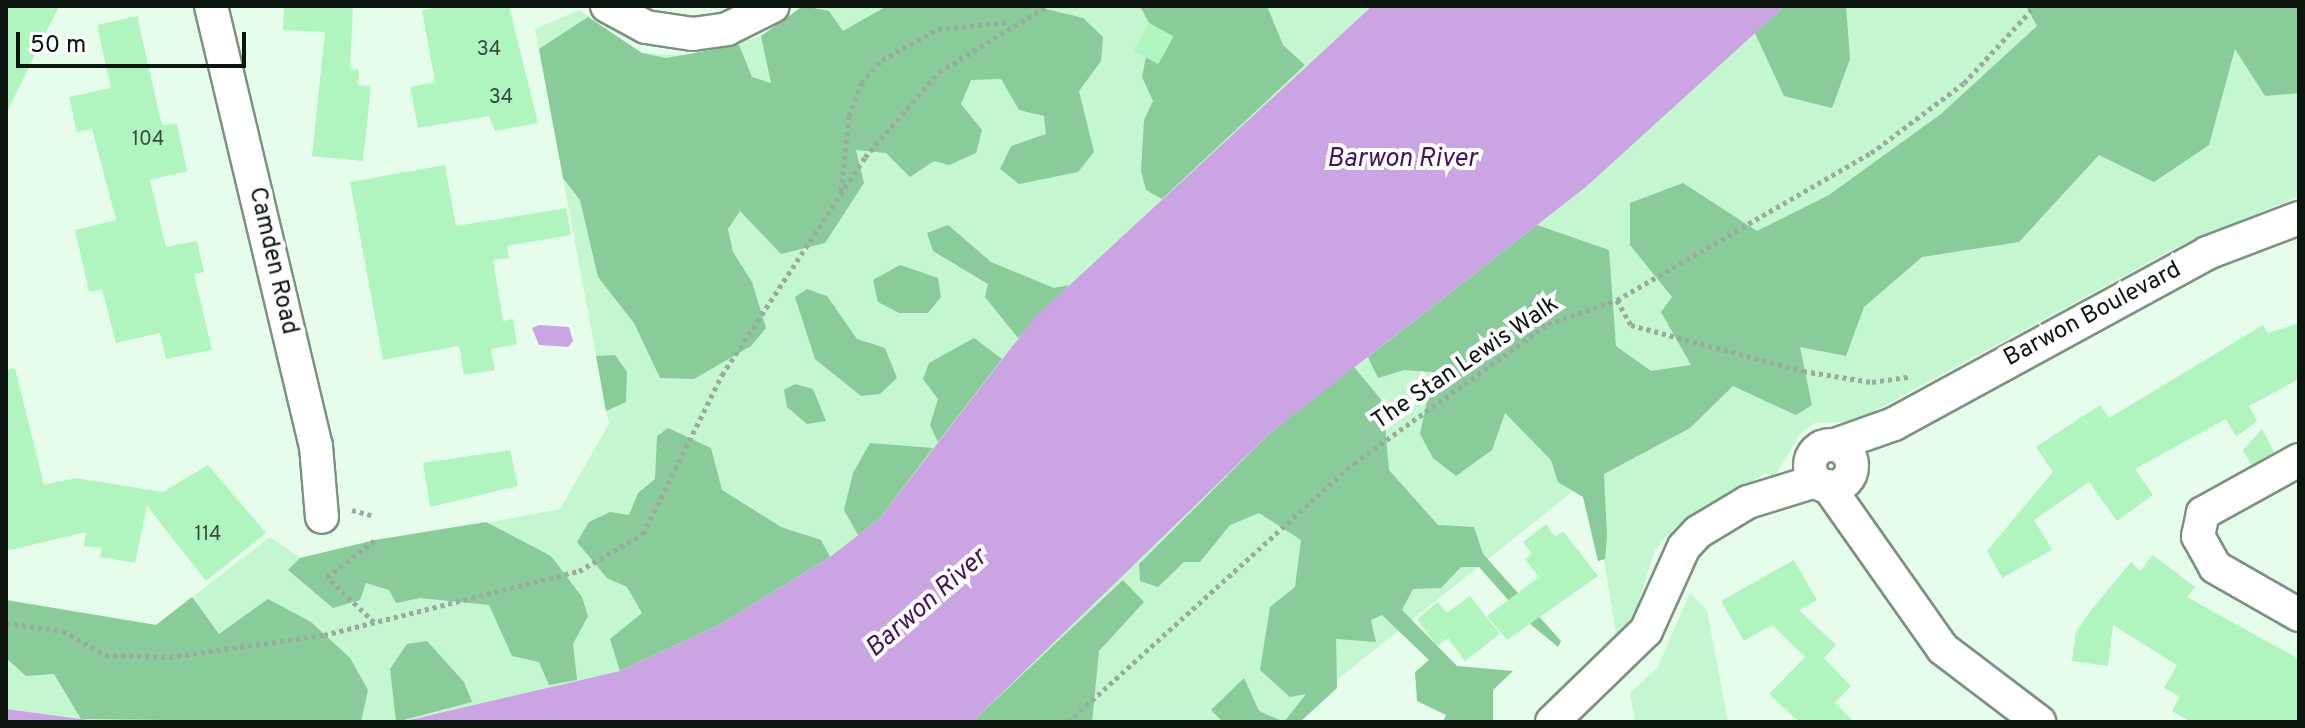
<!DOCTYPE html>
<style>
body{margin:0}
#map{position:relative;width:2305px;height:728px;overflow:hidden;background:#e6fdeb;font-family:Overpass,sans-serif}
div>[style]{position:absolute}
.green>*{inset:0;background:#c4f6cf}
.forest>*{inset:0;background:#89cb99}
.water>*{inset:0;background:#cba4e4}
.building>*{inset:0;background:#b0f4c0}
.path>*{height:5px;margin-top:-2.5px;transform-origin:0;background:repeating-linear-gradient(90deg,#99ab9d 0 4px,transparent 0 8px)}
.roads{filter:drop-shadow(2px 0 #7c9281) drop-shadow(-2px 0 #7c9281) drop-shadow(0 2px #7c9281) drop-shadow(0 -2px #7c9281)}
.minor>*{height:32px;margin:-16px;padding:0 16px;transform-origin:16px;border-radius:16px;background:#fff}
.minor>.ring{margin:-16px;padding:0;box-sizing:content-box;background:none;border:32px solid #fff;border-radius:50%}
span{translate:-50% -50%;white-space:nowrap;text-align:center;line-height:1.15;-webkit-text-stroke:8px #fff;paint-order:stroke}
.number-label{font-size:20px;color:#364d3b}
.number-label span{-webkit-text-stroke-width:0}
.street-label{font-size:24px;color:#0d150f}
.water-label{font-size:26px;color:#45125d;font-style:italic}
.frame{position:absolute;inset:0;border:8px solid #0d150f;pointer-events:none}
.scale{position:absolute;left:16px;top:32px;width:230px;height:36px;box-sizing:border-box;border:4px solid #0d150f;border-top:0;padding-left:10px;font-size:24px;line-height:28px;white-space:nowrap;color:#0d150f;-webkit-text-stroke:6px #fff;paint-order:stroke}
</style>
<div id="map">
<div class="green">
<i style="clip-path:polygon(803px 6px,1372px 6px,1035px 317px,880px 518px,830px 557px,620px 671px,401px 722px,105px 722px,6px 709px,6px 600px,156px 625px,270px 537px,300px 558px,560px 509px,609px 424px,535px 29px,579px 10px,642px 53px,691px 56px,761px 36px)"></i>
<i style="clip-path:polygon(1785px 6px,2299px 6px,2299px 196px,2177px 247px,1854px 422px,1815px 423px,1800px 434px,1774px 478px,1766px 473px,1676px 526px,1655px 550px,1634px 616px,1616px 634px,1591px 477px,1284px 722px,972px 722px,1269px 434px,1587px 186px)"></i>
<i style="clip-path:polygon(1690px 593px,1707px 610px,1728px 722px,1635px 722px,1630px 693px,1657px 668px)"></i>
</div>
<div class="forest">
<i style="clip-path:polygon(803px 6px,829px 11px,843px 31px,887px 6px,1034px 6px,1083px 18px,1103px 37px,1101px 61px,1079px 91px,1094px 152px,1078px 172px,1019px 184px,1000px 169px,1011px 146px,1046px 134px,1044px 116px,1019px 110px,1001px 79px,971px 80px,961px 104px,982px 130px,976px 153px,949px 165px,934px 161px,910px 177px,886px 153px,856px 150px,864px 183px,825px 243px,781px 254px,740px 211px,728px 229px,733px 252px,752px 282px,766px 328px,751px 346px,694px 379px,660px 378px,634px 323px,598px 277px,580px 200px,563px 178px,539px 49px,588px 17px,642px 53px,666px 58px,739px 45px,752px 77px,771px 83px,761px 36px)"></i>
<i style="clip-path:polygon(1140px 6px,1267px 6px,1283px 45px,1305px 65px,1162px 199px,1146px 190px,1141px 171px,1144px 120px,1153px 101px,1142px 77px,1146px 57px,1159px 63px,1173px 37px,1149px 23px)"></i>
<i style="clip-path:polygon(1785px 6px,1846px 6px,1850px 59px,1832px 108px,1784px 96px,1755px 33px)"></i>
<i style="clip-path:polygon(2026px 6px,2299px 6px,2299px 93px,2265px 96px,2235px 49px,2209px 145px,2154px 182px,2099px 155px,2019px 242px,1922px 257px,1864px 307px,1846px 356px,1800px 347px,1812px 405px,1796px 415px,1733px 386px,1690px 428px,1604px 474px,1607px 537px,1605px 559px,1598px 561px,1583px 497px,1558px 482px,1551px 460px,1505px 413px,1492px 450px,1456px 476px,1433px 458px,1420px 434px,1433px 372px,1404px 370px,1378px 378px,1368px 357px,1537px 225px,1609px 250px,1616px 346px,1651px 371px,1691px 365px,1661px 312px,1672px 297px,1630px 245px,1630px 203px,1683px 183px,1757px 231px,1829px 195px,1941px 114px,2037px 26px)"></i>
<i style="clip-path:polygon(948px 225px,991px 262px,1054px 288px,1069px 285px,1018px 338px,985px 297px,988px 284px,933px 251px,927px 233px)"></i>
<i style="clip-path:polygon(900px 265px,938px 278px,941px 297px,928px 313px,899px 313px,878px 302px,873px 280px)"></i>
<i style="clip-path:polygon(807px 289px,827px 296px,857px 339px,885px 348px,897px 378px,880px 394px,861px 396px,815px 359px,795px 297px)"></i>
<i style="clip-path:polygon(974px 338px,1002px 359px,938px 442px,930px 425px,938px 399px,923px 379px,929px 363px)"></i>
<i style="clip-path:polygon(615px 355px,627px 372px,626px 402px,606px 411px,596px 356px)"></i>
<i style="clip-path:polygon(1354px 367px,1383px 402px,1389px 470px,1438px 525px,1474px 527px,1483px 554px,1561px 641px,1558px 647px,1529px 623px,1479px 567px,1461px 567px,1441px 588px,1413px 589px,1402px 610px,1457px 666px,1513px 671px,1493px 690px,1493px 722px,1443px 722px,1446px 715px,1417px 701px,1415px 672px,1429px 660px,1382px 615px,1371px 620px,1376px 642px,1336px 639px,1337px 688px,1300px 722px,1223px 722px,1211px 710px,1244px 678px,1259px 711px,1284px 722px,1306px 694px,1290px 697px,1260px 670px,1270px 607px,1295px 587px,1301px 540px,1259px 513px,1230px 525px,1200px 562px,1184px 562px,1158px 587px,1140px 581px,1139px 564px,1269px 434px)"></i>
<i style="clip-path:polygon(795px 384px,813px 389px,826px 421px,807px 424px,787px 407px,784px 390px)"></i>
<i style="clip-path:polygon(668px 428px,711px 448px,722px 490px,781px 527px,821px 540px,830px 557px,721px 624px,620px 671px,610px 639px,642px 613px,627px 587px,607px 578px,577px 542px,589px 522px,610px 512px,629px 515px,638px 493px,655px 479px,657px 436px)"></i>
<i style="clip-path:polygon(870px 443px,933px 448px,880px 518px,858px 535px,844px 510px,853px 473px)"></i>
<i style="clip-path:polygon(486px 522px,551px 556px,582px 597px,588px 616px,573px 644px,577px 680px,549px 685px,539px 662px,512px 656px,489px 605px,420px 598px,396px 603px,389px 590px,366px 583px,360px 600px,333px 608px,288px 570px,300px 558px,375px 540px)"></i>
<i style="clip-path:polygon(1123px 580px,1144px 602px,1099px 651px,1092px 722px,972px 722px)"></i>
<i style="clip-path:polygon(192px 597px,219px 634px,268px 599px,311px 622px,350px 658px,368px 690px,361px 722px,81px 719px,54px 674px,26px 676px,6px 658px,6px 600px,156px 625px)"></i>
<i style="clip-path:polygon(427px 641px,464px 682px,472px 702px,396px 722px,390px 669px,407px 644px)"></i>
</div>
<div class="water">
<i style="clip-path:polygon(1372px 6px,1785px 6px,1587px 186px,1269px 434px,972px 722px,401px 722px,620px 671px,721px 624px,830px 557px,880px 518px,1035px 317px)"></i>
<i style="clip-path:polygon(539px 325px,569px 327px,573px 341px,568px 347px,539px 345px,532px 328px)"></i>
<i style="clip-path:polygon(6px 709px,81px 719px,105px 722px,6px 722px)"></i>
</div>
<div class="building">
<i style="clip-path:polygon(6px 6px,59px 6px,6px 114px)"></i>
<i style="clip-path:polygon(284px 6px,353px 6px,350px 69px,359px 70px,358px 85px,371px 86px,363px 161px,312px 156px,325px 32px,283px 30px)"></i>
<i style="clip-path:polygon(446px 6px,509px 6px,538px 123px,495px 131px,489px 116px,418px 128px,410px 87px,435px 82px,422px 10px)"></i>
<i style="clip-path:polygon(137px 16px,162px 125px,177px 124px,187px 171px,150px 180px,166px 247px,197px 241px,204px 272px,194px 274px,212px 350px,166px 359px,160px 333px,116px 343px,102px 289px,89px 292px,75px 230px,116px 220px,92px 129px,77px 132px,69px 97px,111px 88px,97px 25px)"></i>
<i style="clip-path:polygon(1149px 23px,1173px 36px,1158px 64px,1134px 51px)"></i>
<i style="clip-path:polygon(445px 165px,456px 226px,566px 208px,571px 235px,507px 246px,509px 258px,493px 260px,503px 321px,513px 319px,517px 344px,491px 349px,495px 370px,464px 375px,459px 346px,383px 360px,350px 182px)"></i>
<i style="clip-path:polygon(2299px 323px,2299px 379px,2249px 406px,2257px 421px,2236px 437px,2226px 419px,2135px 469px,2153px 495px,2117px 521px,2089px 482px,2034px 520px,2052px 550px,2002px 578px,1987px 551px,2053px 472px,2036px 447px,2100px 405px,2109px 418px,2263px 325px,2268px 333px)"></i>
<i style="clip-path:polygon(15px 368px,44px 485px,75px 478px,163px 492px,208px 465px,266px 533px,206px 581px,147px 506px,135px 563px,100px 557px,102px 548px,84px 546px,86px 532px,6px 551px,6px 370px)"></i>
<i style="clip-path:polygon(2262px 429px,2274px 452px,2251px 465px,2243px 450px)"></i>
<i style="clip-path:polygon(510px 450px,518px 486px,430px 507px,423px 463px)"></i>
<i style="clip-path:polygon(1546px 524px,1555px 537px,1563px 531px,1598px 576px,1507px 640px,1487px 616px,1539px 577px,1525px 559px,1532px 554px,1523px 542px)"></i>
<i style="clip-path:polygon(2153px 555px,2195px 587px,2187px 597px,2299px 659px,2299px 722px,2191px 722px,2172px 711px,2180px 697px,2164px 688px,2177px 665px,2113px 625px,2108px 666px,2072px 661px,2076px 632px,2092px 609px,2131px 562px,2140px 571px)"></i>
<i style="clip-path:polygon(1794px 560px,1817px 600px,1799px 610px,1836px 645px,1824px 658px,1851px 686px,1835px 703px,1854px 722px,1799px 722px,1769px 694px,1805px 657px,1772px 625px,1744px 641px,1721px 601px)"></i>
<i style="clip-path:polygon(1470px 596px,1500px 634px,1465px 661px,1448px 638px,1437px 646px,1417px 619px,1438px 602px,1447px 613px)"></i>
</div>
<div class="path">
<i style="left:841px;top:191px;width:75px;rotate:-83.9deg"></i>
<i style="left:849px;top:116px;width:35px;rotate:-70deg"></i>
<i style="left:861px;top:83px;width:31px;rotate:-48deg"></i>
<i style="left:882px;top:60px;width:64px;rotate:-29deg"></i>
<i style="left:938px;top:29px;width:72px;rotate:-5.6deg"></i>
<i style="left:1617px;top:300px;width:29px;rotate:61deg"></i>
<i style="left:1631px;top:325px;width:178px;rotate:15deg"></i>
<i style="left:1803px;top:371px;width:70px;rotate:9.1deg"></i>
<i style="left:1872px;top:382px;width:37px;rotate:-8deg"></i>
<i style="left:352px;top:510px;width:20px;rotate:15deg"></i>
<i style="left:374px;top:622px;width:65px;rotate:-136.2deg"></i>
<i style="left:327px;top:577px;width:61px;rotate:-37.6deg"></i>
<i style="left:6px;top:623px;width:58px;rotate:8deg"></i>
<i style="left:63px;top:631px;width:48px;rotate:29.7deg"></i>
<i style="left:105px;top:655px;width:64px;rotate:1.8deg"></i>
<i style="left:169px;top:657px;width:157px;rotate:-8.1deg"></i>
<i style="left:324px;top:635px;width:263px;rotate:-14.1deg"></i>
<i style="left:579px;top:571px;width:74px;rotate:-30deg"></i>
<i style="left:643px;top:534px;width:178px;rotate:-63.6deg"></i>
<i style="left:722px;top:375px;width:261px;rotate:-56.7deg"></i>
<i style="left:865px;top:157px;width:113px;rotate:-49deg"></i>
<i style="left:939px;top:72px;width:127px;rotate:-31.4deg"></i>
<i style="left:1068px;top:722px;width:386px;rotate:-42.2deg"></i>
<i style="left:1354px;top:463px;width:239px;rotate:-35.6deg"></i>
<i style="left:1548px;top:324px;width:73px;rotate:-19.2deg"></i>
<i style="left:1617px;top:300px;width:293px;rotate:-30.1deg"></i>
<i style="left:1871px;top:153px;width:116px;rotate:-37deg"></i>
<i style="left:1964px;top:83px;width:105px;rotate:-47.3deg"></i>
</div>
<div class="roads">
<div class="minor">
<i style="left:211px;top:6px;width:452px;rotate:76.6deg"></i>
<i style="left:316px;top:446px;width:71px;rotate:85.2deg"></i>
<i style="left:607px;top:6px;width:44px;rotate:28.3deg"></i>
<i style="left:646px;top:27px;width:48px;rotate:8.5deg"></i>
<i style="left:693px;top:34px;width:34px;rotate:-8deg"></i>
<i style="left:727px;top:29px;width:51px;rotate:-26.6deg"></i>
<i style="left:1835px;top:445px;width:63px;rotate:-19.6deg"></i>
<i style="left:1894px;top:424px;width:357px;rotate:-28.6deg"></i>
<i style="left:2207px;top:253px;width:98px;rotate:-20.8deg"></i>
<i class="ring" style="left:1810px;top:445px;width:10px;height:10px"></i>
<i style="left:2299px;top:460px;width:110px;rotate:151.1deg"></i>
<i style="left:2203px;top:513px;width:24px;rotate:102deg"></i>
<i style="left:2198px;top:536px;width:35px;rotate:61deg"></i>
<i style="left:2215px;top:567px;width:97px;rotate:29.7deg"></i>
<i style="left:1828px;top:486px;width:199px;rotate:54.8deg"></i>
<i style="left:1943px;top:649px;width:121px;rotate:37.2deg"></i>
<i style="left:1552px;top:722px;width:131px;rotate:-44.1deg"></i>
<i style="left:1646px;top:631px;width:92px;rotate:-65.7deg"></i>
<i style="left:1684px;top:547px;width:21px;rotate:-47deg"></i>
<i style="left:1698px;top:532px;width:58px;rotate:-31deg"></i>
<i style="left:1748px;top:502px;width:71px;rotate:-17.2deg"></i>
</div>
</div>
<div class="number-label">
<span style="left:489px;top:50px">34</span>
<span style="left:501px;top:98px">34</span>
<span style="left:148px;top:140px">104</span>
<span style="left:208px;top:535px">114</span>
</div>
<div class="street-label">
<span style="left:272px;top:261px;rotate:77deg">Camden Road</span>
<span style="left:2093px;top:315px;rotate:-28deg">Barwon Boulevard</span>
<span style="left:1466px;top:364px;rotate:-34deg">The Stan Lewis Walk</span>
</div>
<div class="water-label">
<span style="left:1402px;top:160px">Barwon River</span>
<span style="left:927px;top:604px;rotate:-41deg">Barwon River</span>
</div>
<div class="frame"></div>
<div class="scale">50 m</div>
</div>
